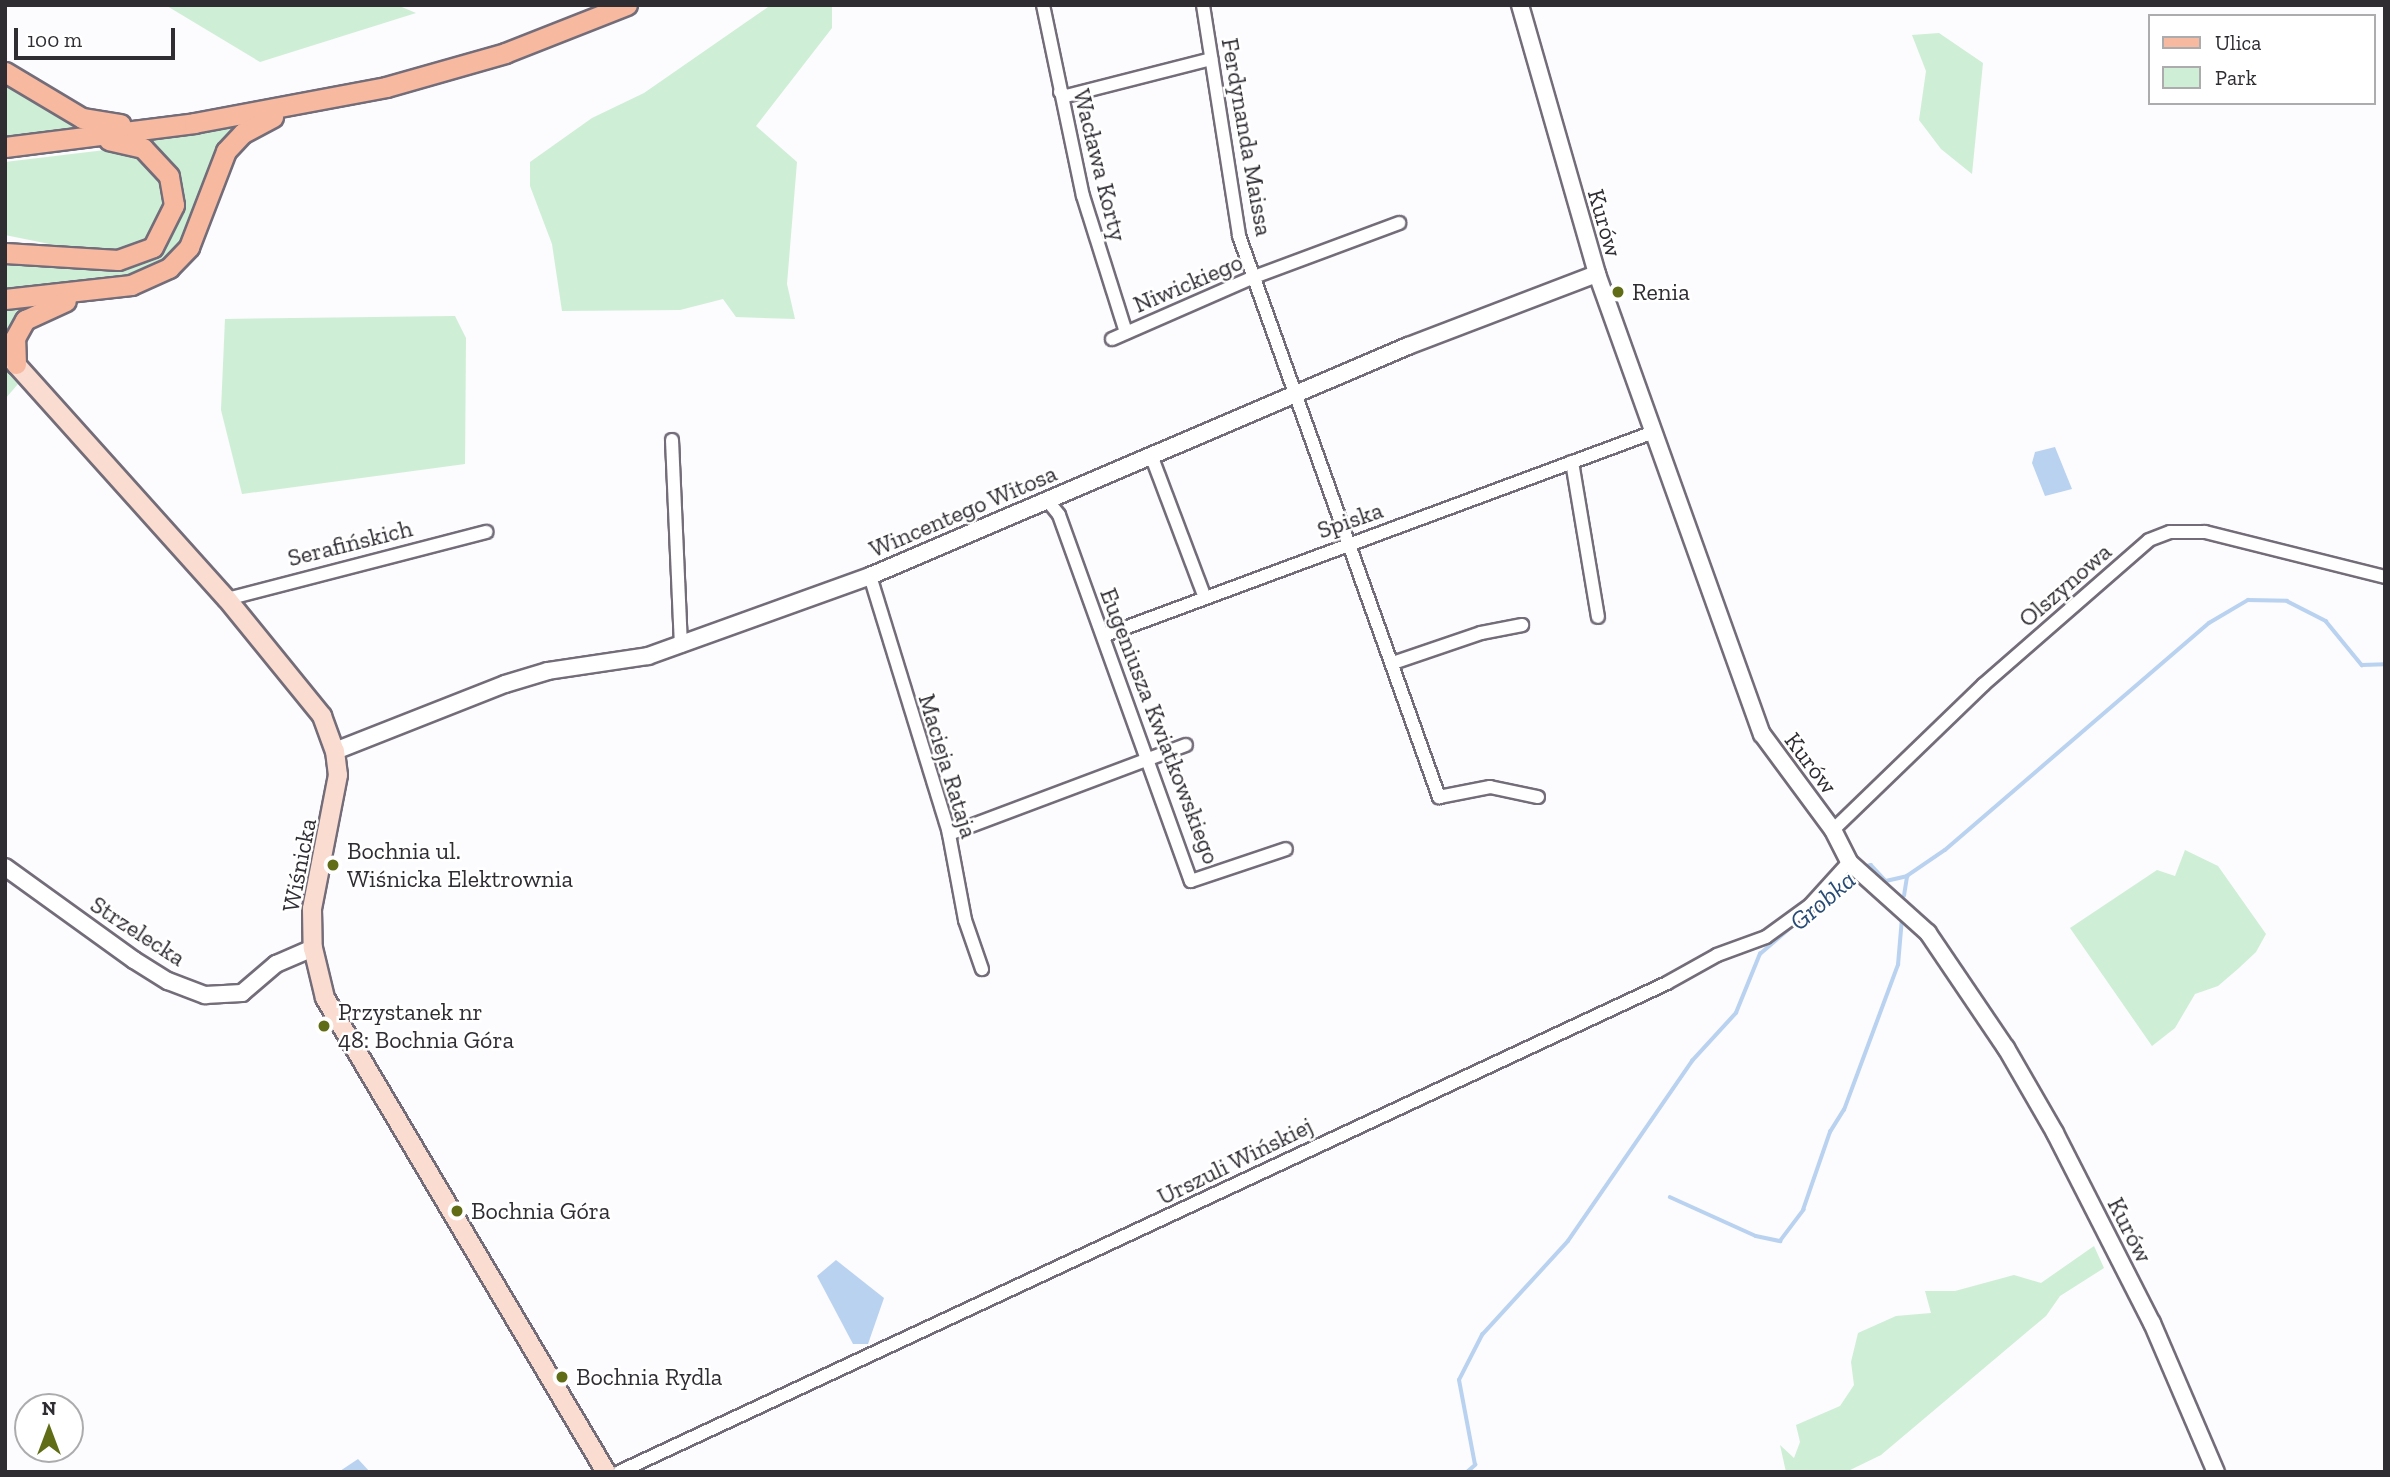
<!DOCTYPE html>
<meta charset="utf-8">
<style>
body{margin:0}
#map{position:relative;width:2390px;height:1477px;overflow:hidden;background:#fcfbfe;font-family:"Zilla Slab",serif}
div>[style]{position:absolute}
.green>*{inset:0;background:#ceeed6}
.water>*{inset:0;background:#b9d2f0}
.stream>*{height:3.5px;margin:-1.75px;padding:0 1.75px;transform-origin:1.75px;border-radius:1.75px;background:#b9d2f0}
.roads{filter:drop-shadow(2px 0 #736d79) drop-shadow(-2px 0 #736d79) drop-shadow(0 2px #736d79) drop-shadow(0 -2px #736d79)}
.minor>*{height:12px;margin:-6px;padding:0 6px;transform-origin:6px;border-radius:6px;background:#fff}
.tertiary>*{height:16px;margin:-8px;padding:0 8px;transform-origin:8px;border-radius:8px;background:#fff}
.secondary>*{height:18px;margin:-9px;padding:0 9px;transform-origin:9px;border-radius:9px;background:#fbdcd0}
.primary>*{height:19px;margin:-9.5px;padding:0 9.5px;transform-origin:9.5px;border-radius:9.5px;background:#f7b9a0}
.dots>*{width:19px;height:19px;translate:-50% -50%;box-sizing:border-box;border:4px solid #fff;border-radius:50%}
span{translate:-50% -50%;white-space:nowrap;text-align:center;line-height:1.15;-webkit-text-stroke:5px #fff;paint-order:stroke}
.street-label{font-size:24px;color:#2f2c32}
.poi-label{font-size:24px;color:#2f2c32}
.left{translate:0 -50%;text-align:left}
.water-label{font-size:26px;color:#284c75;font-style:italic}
.frame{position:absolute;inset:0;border:7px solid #2f2c32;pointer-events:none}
.legend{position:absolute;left:2148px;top:14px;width:228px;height:91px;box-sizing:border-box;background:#fff;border:2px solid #acabad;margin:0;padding:9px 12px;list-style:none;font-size:21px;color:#2f2c32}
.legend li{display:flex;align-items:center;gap:14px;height:35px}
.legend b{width:35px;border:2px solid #acabad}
.north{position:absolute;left:14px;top:1393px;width:70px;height:70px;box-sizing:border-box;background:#fff;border:2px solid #acabad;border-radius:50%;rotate:0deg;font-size:19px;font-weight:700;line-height:28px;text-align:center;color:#2f2c32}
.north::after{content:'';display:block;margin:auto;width:24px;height:32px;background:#616d16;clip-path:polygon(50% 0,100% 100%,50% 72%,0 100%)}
.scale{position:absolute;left:14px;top:28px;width:161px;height:32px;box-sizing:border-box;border:4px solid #2f2c32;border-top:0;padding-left:9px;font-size:21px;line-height:24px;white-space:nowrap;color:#2f2c32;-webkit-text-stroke:5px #fff;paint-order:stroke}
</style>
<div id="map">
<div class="green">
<i style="clip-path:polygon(397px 5px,416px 13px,260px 62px,167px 6px)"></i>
<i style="clip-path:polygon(771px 5px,832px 5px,832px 28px,756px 126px,797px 162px,787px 284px,795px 319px,736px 317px,723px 299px,680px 310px,562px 311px,552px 244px,530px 186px,530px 162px,592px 118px,644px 93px)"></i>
<i style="clip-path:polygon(1939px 33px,1983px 63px,1972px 174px,1941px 149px,1919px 120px,1926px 71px,1912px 35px)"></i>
<i style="clip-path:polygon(5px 80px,82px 128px,5px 137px)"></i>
<i style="clip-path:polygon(243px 126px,187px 239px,153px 272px,5px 294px,5px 260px,125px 267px,156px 255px,179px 217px,142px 140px)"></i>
<i style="clip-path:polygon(122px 148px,139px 154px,162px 177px,168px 201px,142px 250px,94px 253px,5px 235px,5px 162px)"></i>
<i style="clip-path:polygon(42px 303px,9px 347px,5px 304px)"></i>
<i style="clip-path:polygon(455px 316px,466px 338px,465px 464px,242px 494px,221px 410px,225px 319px)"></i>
<i style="clip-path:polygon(5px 368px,18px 384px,5px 399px)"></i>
<i style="clip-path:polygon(2185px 850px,2218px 866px,2266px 934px,2256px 952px,2239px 968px,2218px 986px,2195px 994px,2175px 1028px,2152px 1046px,2070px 928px,2157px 870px,2175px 876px)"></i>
<i style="clip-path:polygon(2094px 1246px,2104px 1268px,2060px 1296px,2046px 1316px,1881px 1455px,1846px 1472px,1786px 1472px,1780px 1445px,1794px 1458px,1800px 1442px,1796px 1425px,1840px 1406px,1854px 1385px,1851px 1362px,1858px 1333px,1896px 1316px,1931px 1313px,1925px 1291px,1955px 1291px,2014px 1275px,2041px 1283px)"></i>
</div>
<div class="water">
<i style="clip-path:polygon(2055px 447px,2072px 489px,2045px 496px,2032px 463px,2035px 452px)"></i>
<i style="clip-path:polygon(836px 1260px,884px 1298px,868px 1344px,853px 1344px,817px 1276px)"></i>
<i style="clip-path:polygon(358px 1459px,370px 1472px,340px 1472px,340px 1471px)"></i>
</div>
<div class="stream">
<i style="left:1863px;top:867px;width:8px;rotate:-14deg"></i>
<i style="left:1871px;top:865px;width:22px;rotate:47deg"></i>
<i style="left:1886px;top:881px;width:22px;rotate:-13deg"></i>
<i style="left:1907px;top:876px;width:46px;rotate:-34.4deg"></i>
<i style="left:1945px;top:850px;width:348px;rotate:-40.7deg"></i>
<i style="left:2209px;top:623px;width:45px;rotate:-30.5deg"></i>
<i style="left:2248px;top:600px;width:39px;rotate:1deg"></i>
<i style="left:2287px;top:601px;width:44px;rotate:27.1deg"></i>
<i style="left:2326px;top:621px;width:57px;rotate:50.7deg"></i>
<i style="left:2362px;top:665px;width:23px;rotate:-2deg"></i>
<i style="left:1904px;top:896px;width:20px;rotate:-81deg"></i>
<i style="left:1817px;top:906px;width:48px;rotate:-40deg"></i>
<i style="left:1670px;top:1197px;width:94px;rotate:24.4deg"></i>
<i style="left:1756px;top:1236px;width:25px;rotate:12deg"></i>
<i style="left:1780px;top:1241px;width:39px;rotate:-53deg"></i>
<i style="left:1803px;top:1210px;width:83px;rotate:-70.9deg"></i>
<i style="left:1830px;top:1132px;width:26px;rotate:-58deg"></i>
<i style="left:1844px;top:1110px;width:155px;rotate:-69.6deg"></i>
<i style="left:1898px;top:965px;width:47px;rotate:-85.1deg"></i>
<i style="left:1467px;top:1472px;width:11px;rotate:-41deg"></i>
<i style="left:1475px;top:1465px;width:86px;rotate:-100.7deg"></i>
<i style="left:1459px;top:1380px;width:51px;rotate:-62.9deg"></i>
<i style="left:1482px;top:1335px;width:127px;rotate:-47.5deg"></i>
<i style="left:1568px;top:1241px;width:219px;rotate:-55.4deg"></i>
<i style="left:1692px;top:1061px;width:65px;rotate:-47.5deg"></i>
<i style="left:1736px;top:1013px;width:64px;rotate:-67.9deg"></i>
<i style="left:1760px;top:954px;width:57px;rotate:-40.7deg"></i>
</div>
<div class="roads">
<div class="minor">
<i style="left:1043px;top:5px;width:195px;rotate:78.2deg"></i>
<i style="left:1083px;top:196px;width:143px;rotate:72.5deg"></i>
<i style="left:1203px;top:5px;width:234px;rotate:81.1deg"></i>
<i style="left:1239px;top:236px;width:596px;rotate:70.38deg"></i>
<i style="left:1439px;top:797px;width:52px;rotate:-11.1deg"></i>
<i style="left:1490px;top:787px;width:49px;rotate:11.8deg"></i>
<i style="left:1060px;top:92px;width:7px;rotate:34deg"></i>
<i style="left:1066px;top:96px;width:150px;rotate:-14.3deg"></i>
<i style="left:1112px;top:339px;width:155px;rotate:-23.6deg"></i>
<i style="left:1254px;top:277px;width:155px;rotate:-20.4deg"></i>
<i style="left:672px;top:440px;width:206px;rotate:87.5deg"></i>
<i style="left:1151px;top:455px;width:150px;rotate:69.3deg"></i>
<i style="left:1572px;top:462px;width:157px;rotate:80.5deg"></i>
<i style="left:1047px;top:500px;width:19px;rotate:51deg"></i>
<i style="left:1059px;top:515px;width:389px;rotate:70.2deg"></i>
<i style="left:1191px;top:881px;width:100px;rotate:-18.6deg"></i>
<i style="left:870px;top:576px;width:265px;rotate:72.9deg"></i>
<i style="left:948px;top:829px;width:93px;rotate:79.4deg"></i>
<i style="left:965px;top:920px;width:52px;rotate:70.9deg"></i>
<i style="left:227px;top:599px;width:268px;rotate:-14.5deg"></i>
<i style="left:1103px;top:636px;width:584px;rotate:-20.33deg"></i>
<i style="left:1393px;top:663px;width:93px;rotate:-18.8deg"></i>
<i style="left:1481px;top:633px;width:42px;rotate:-11deg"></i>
<i style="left:1833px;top:830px;width:209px;rotate:-44deg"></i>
<i style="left:1983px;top:685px;width:220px;rotate:-41.1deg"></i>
<i style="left:2149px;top:540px;width:22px;rotate:-21deg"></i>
<i style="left:2170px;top:532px;width:35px"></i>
<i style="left:2205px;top:532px;width:186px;rotate:14deg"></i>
<i style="left:949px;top:834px;width:253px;rotate:-20.6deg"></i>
<i style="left:619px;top:1472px;width:1156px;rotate:-25.01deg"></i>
<i style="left:1667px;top:983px;width:57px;rotate:-29.2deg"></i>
<i style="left:1717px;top:955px;width:52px;rotate:-20.2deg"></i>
<i style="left:1766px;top:937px;width:54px;rotate:-36deg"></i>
<i style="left:1810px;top:905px;width:58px;rotate:-47.8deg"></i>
</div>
<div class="tertiary">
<i style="left:1520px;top:5px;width:280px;rotate:74deg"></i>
<i style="left:1597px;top:274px;width:489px;rotate:70.3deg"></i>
<i style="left:1762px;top:734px;width:119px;rotate:53.5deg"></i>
<i style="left:1833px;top:830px;width:36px;rotate:63deg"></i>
<i style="left:1849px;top:862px;width:106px;rotate:41.9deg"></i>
<i style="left:1928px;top:933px;width:139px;rotate:55.9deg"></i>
<i style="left:2006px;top:1048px;width:98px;rotate:60deg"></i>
<i style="left:2055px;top:1133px;width:213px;rotate:63deg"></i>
<i style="left:2152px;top:1323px;width:162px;rotate:66.8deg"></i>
<i style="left:335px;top:751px;width:183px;rotate:-21.5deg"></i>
<i style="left:505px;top:684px;width:45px;rotate:-16.8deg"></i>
<i style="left:548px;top:671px;width:101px;rotate:-8.5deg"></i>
<i style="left:648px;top:656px;width:236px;rotate:-19.8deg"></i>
<i style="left:870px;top:576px;width:585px;rotate:-23.15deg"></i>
<i style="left:1408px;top:346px;width:202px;rotate:-20.9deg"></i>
<i style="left:5px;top:867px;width:159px;rotate:35.8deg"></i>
<i style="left:134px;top:960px;width:40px;rotate:32deg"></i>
<i style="left:168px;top:981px;width:40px;rotate:21deg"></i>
<i style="left:205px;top:995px;width:37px;rotate:-3deg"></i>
<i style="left:242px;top:993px;width:45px;rotate:-40.5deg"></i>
<i style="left:276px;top:964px;width:40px;rotate:-23.4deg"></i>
</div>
<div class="secondary">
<i style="left:5px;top:352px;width:332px;rotate:48.1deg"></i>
<i style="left:227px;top:599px;width:151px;rotate:50.9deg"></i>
<i style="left:322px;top:716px;width:37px;rotate:70deg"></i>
<i style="left:335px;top:751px;width:24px;rotate:83deg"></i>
<i style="left:338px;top:775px;width:136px;rotate:101deg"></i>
<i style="left:312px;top:909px;width:39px;rotate:89deg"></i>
<i style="left:313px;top:948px;width:51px;rotate:76.5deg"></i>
<i style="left:325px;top:998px;width:551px;rotate:59.34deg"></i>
</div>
<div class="primary">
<i style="left:5px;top:72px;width:90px;rotate:30.9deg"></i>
<i style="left:82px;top:118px;width:39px;rotate:9deg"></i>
<i style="left:5px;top:147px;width:191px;rotate:-7.2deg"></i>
<i style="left:194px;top:123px;width:195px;rotate:-10.6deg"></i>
<i style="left:386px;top:87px;width:124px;rotate:-15.9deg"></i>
<i style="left:505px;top:53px;width:131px;rotate:-21.5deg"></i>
<i style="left:5px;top:253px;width:113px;rotate:3.5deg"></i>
<i style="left:118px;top:260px;width:37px;rotate:-20deg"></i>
<i style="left:153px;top:247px;width:47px;rotate:-63.4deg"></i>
<i style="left:174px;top:205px;width:29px;rotate:-100deg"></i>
<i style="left:169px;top:176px;width:38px;rotate:-133deg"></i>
<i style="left:143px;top:148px;width:35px;rotate:-167deg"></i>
<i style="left:5px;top:299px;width:127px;rotate:-6.3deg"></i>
<i style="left:131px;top:285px;width:42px;rotate:-24.1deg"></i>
<i style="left:169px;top:268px;width:29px;rotate:-46deg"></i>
<i style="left:189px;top:247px;width:103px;rotate:-68.9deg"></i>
<i style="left:226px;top:151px;width:25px;rotate:-47deg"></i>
<i style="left:243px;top:133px;width:34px;rotate:-28deg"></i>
<i style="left:16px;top:364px;width:26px;rotate:-92deg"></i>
<i style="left:15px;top:338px;width:21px;rotate:-61deg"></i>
<i style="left:25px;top:320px;width:45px;rotate:-24.9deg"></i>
</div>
</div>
<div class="dots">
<i style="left:1618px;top:292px;background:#616d16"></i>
<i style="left:333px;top:865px;background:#616d16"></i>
<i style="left:324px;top:1026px;background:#616d16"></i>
<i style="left:457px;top:1211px;background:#616d16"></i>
<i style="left:562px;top:1377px;background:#616d16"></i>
</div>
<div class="street-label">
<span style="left:1247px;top:137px;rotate:80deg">Ferdynanda Maissa</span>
<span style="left:1100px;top:165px;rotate:76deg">Wacława Korty</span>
<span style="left:1605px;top:223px;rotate:74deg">Kurów</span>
<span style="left:1188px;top:283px;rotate:-23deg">Niwickiego</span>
<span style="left:963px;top:511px;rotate:-23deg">Wincentego Witosa</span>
<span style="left:1350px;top:520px;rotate:-19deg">Spiska</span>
<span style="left:350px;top:543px;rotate:-14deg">Serafińskich</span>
<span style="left:2065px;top:585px;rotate:-41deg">Olszynowa</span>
<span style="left:1160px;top:726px;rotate:69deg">Eugeniusza Kwiatkowskiego</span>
<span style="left:1811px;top:763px;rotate:53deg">Kurów</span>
<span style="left:948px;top:766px;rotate:73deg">Macieja Rataja</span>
<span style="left:299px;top:865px;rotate:-79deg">Wiśnicka</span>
<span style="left:138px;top:931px;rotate:33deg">Strzelecka</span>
<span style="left:1235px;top:1161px;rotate:-26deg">Urszuli Wińskiej</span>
<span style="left:2130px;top:1230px;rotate:63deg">Kurów</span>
</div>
<div class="poi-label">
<span class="left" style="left:1632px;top:292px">Renia</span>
<span class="left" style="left:347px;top:865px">Bochnia ul.<br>Wiśnicka Elektrownia</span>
<span class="left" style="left:338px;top:1026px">Przystanek nr<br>48: Bochnia Góra</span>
<span class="left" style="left:471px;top:1211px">Bochnia Góra</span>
<span class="left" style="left:576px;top:1377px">Bochnia Rydla</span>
</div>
<div class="water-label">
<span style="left:1823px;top:901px;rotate:-40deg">Grobka</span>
</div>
<div class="frame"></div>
<ul class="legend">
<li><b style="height:9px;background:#f7b9a0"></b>Ulica</li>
<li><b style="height:19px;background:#ceeed6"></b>Park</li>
</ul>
<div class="north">N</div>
<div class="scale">100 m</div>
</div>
